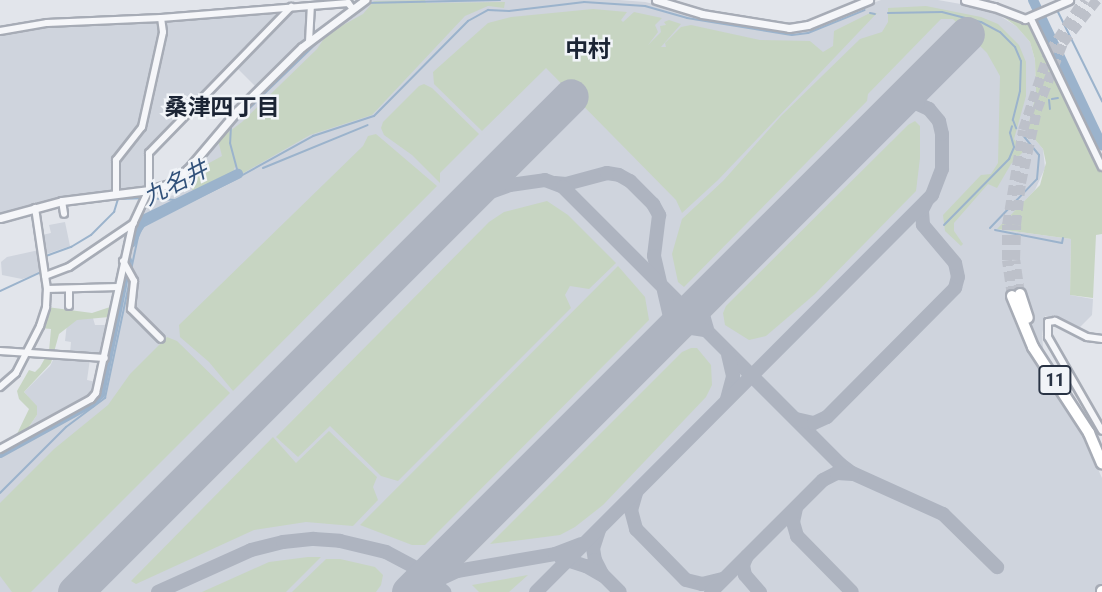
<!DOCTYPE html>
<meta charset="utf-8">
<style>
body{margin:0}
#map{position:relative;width:1102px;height:592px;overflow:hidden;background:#e2e5eb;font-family:"Roboto Condensed","Noto Sans JP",sans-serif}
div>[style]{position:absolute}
.built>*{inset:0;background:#cfd4dd}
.green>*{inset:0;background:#c7d5c2}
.stream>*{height:2px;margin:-1px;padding:0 1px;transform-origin:1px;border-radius:1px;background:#9bb3cc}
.river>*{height:10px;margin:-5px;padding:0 5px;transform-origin:5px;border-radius:5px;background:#9bb3cc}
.taxiway>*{height:14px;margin:-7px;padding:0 7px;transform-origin:7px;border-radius:7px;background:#aeb4c0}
.runway>*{height:35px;margin:-17.5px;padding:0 17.5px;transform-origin:17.5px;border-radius:17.5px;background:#aeb4c0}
.motorway-tunnel>*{height:10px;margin-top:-5px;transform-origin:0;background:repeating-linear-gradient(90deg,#bdc1ca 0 10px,transparent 0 15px)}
.roads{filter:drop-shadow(2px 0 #a7acb6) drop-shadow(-2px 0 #a7acb6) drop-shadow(0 2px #a7acb6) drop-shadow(0 -2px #a7acb6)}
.minor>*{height:6px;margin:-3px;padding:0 3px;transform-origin:3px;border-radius:3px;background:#f5f6f9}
.tertiary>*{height:7px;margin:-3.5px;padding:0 3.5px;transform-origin:3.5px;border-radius:3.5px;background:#f5f6f9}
.motorway>*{height:10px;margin:-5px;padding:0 5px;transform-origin:5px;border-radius:5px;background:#fff}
span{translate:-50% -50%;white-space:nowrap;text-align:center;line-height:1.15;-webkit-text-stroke:5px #f1f4f8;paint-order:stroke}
.shield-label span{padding:2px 5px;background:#f1f4f8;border:2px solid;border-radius:5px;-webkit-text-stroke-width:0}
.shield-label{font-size:19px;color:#293344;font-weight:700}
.neighbourhood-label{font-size:23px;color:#1b2434;font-weight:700}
.water-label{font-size:23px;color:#31517a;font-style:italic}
</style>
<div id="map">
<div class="built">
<i style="clip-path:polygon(371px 0,619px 0,645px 2px,750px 26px,797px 32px,881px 0,938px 0,989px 9px,1016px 26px,1030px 42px,1035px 60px,1036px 94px,1027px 130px,1043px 149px,1045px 168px,1035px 190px,998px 229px,1071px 239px,1070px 295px,1093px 299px,1092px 315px,1079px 328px,1045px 316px,1042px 336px,1046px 378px,1075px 418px,1102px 478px,1102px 592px,0 592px,0 451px,89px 403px,99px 394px,134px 227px,154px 199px,180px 194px,214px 141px,291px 60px)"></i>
<i style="clip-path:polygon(305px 8px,308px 11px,306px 37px,255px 86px,236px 67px,291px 10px)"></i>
<i style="clip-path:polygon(279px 11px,281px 14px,144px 152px,144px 185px,119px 191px,118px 162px,146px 125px,168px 19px)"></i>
<i style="clip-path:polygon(159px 20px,160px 32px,140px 124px,113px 159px,111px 193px,60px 198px,0 215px,0 33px,47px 24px)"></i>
<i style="clip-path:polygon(65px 222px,70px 246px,44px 255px,42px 235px,51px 233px,49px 225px)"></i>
<i style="clip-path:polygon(39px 250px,42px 273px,22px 279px,2px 275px,1px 262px,7px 257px)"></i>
<i style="clip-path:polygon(73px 318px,93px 318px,95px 325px,108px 325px,101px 356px,70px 353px,71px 342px,65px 341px,67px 323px)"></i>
<i style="clip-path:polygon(55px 356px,90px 359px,87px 380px,96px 382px,88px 395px,77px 403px,26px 431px,37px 415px,37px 407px,24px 392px,50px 366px)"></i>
</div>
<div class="green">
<i style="clip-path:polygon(425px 0,426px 3px,505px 2px,504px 8px,488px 6px,465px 16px,372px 115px,310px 135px,240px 175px,237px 166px,234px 168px,235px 173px,193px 193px,189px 174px,222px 156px,218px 140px,242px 122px,317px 49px,327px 34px,363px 14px,374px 1px)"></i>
<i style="clip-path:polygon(926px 6px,981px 17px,998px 24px,1019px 45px,1026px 62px,1026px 96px,1014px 139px,1024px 151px,1011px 164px,997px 188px,988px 184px,954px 223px,954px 231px,963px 244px,961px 246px,945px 231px,943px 215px,981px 175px,991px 174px,998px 163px,1000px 76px,987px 53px,953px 19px,941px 19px,868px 94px,867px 101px,684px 287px,678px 282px,672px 254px,682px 219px,723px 181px,781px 116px,860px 39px,882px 32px,888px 22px,888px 8px)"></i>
<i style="clip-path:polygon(593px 9px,627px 12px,621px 20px,623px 22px,634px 12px,662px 18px,655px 25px,658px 32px,648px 45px,661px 32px,660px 26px,666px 25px,664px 22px,669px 20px,681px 24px,661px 47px,666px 47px,665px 43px,681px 27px,691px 25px,760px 40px,810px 41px,823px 52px,833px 46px,834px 31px,870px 13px,877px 13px,718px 180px,682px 213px,676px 200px,546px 68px,482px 131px,434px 84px,433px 72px,488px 23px,511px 17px)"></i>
<i style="clip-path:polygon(998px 13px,1030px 25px,1102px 172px,1102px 234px,1096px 235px,1093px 298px,1070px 295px,1071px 239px,997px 229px,1040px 185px,1046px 163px,1043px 149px,1027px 130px,1036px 94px,1035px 60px,1030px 42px,1016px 26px)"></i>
<i style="clip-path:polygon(424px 84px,432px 88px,479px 134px,440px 173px,440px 183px,412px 155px,384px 135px,381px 128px,383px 122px,419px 86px)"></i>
<i style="clip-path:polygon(915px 121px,920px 126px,920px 158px,916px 191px,815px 294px,766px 336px,749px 340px,725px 325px,723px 313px,726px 306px,908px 125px)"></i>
<i style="clip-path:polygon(376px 134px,437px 186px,233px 391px,209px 362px,180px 337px,179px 325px,363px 146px,368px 136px)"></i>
<i style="clip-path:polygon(547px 201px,568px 215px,616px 263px,589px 289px,570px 286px,565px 295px,571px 308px,398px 481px,381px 476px,330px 426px,298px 457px,276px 437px,489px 222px,504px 212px)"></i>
<i style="clip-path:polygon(618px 266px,645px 297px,649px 320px,429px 541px,425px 545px,412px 545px,360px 525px)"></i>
<i style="clip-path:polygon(47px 307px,92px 313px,110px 307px,109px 317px,77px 320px,59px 334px,51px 363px,24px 392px,37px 406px,37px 415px,26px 431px,16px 436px,29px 409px,19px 399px,17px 391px,29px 370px,35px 372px,40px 367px,49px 351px,51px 329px,40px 328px)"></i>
<i style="clip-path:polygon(167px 337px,177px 341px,230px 393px,31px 592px,12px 592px,0 576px,0 503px,54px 449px,108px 405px,130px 374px)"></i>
<i style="clip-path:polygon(691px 348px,697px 348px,711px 365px,712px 385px,706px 397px,603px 505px,575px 527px,560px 535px,490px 544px,682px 352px)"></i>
<i style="clip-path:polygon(329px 431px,377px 477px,373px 487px,378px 500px,353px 526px,306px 522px,254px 530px,136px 584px,131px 581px,273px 437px,296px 463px)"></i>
<i style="clip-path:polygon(308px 557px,321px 557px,286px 592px,202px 592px,269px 562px)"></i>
<i style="clip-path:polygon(326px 559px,340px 559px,375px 567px,383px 575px,381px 585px,376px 592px,292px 592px)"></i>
<i style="clip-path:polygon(528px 575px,509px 592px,479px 592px,472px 585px)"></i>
</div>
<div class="stream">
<i style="left:365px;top:3px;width:135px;rotate:-1.3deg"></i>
<i style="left:1057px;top:10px;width:102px;rotate:63.7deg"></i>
<i style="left:870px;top:13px;width:5px;rotate:11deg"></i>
<i style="left:888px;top:13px;width:54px;rotate:-1.1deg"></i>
<i style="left:942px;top:12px;width:40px;rotate:14.4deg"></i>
<i style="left:981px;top:22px;width:21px;rotate:28deg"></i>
<i style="left:1000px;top:32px;width:21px;rotate:45deg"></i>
<i style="left:1015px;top:47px;width:15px;rotate:67deg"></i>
<i style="left:1021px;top:61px;width:30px;rotate:92deg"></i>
<i style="left:1020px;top:91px;width:30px;rotate:104deg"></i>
<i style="left:1013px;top:120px;width:9px;rotate:69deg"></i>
<i style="left:328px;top:32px;width:135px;rotate:135.9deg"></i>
<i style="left:231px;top:126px;width:17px;rotate:93deg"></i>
<i style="left:230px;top:143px;width:35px;rotate:75deg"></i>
<i style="left:239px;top:177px;width:85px;rotate:-29deg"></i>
<i style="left:313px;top:136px;width:64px;rotate:-18.2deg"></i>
<i style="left:374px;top:116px;width:134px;rotate:-45.3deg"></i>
<i style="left:468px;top:21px;width:23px;rotate:-29deg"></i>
<i style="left:488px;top:10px;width:21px;rotate:3deg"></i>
<i style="left:509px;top:11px;width:76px;rotate:-6.8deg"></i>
<i style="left:584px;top:2px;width:61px;rotate:3.8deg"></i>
<i style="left:645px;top:6px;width:44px;rotate:15.9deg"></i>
<i style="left:687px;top:18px;width:106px;rotate:9.2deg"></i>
<i style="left:792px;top:35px;width:16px;rotate:-7deg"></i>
<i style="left:808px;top:33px;width:61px;rotate:-22deg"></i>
<i style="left:1052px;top:99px;width:6px;rotate:-9deg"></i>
<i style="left:1049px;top:100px;width:9px;rotate:84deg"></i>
<i style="left:263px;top:168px;width:113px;rotate:-22.3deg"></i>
<i style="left:148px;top:198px;width:31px;rotate:4deg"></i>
<i style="left:179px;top:200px;width:26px;rotate:-23deg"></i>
<i style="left:944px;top:225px;width:93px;rotate:-45.4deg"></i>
<i style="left:1009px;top:159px;width:13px;rotate:-67deg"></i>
<i style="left:1014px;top:147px;width:15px;rotate:-106deg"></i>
<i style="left:1010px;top:133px;width:7px;rotate:-74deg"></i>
<i style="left:990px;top:228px;width:68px;rotate:-46.2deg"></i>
<i style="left:1037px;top:179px;width:24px;rotate:-85deg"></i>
<i style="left:1039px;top:155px;width:26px;rotate:-129deg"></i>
<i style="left:995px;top:230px;width:68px;rotate:11deg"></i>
<i style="left:1062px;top:243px;width:5px;rotate:-79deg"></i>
<i style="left:46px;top:256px;width:27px;rotate:-20deg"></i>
<i style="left:71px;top:247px;width:23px;rotate:-31deg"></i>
<i style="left:91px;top:235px;width:33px;rotate:-45deg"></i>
<i style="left:114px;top:212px;width:14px;rotate:-73deg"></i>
<i style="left:118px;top:199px;width:24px;rotate:-2deg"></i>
<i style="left:131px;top:270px;width:38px;rotate:-78deg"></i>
<i style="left:139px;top:233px;width:9px;rotate:-54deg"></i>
<i style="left:144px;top:226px;width:106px;rotate:-27.1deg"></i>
<i style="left:0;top:291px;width:45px;rotate:-24.9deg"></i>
<i style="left:41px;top:272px;width:10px;rotate:-96deg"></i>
<i style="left:0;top:493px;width:93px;rotate:-45deg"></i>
<i style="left:66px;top:427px;width:49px;rotate:-36.6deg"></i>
<i style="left:105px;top:398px;width:122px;rotate:-78.1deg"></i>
</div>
<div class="river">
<i style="left:1033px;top:0;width:161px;rotate:64.6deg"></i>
<i style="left:131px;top:243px;width:24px;rotate:-66deg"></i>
<i style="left:141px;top:221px;width:108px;rotate:-25.9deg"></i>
<i style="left:0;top:453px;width:104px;rotate:-28.8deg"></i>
<i style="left:91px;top:403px;width:13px;rotate:-45deg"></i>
<i style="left:100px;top:394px;width:136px;rotate:-78.5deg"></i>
</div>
<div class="taxiway">
<i style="left:555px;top:183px;width:11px;rotate:5deg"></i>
<i style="left:566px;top:184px;width:42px;rotate:-15deg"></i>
<i style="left:607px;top:173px;width:12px;rotate:9deg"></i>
<i style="left:619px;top:175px;width:13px;rotate:29deg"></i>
<i style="left:630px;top:181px;width:33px;rotate:45deg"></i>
<i style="left:653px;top:204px;width:13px;rotate:61deg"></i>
<i style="left:659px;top:215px;width:41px;rotate:97deg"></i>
<i style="left:654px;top:256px;width:26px;rotate:77deg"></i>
<i style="left:449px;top:218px;width:35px;rotate:-37deg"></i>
<i style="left:477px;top:197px;width:35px;rotate:-20deg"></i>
<i style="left:510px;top:185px;width:35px;rotate:-8deg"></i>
<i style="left:545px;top:180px;width:19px;rotate:21deg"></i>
<i style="left:563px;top:187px;width:392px;rotate:45deg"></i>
<i style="left:840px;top:464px;width:15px;rotate:37deg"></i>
<i style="left:852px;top:473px;width:100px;rotate:24.3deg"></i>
<i style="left:943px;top:514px;width:76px;rotate:44.5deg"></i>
<i style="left:707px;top:329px;width:19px;rotate:-106deg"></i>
<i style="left:702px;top:311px;width:23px;rotate:-67deg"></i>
<i style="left:667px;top:335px;width:20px;rotate:-24deg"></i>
<i style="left:685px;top:327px;width:20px;rotate:9deg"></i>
<i style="left:659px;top:342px;width:27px;rotate:-66deg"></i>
<i style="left:670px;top:317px;width:27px;rotate:-103deg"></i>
<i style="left:727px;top:399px;width:24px;rotate:-75deg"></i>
<i style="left:733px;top:376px;width:22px;rotate:-103deg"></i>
<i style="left:796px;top:419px;width:18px;rotate:13deg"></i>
<i style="left:814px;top:423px;width:14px;rotate:-25deg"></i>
<i style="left:827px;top:417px;width:182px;rotate:-45.2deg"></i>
<i style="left:955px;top:288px;width:11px;rotate:-75deg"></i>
<i style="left:958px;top:277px;width:14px;rotate:-102deg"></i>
<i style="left:955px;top:263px;width:50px;rotate:-130.1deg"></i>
<i style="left:923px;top:225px;width:15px;rotate:-94deg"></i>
<i style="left:922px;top:210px;width:9px;rotate:-63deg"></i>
<i style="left:636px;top:493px;width:18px;rotate:106deg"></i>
<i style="left:631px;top:510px;width:20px;rotate:75deg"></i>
<i style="left:636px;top:529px;width:71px;rotate:45.6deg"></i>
<i style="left:686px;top:580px;width:16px;rotate:14deg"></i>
<i style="left:702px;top:584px;width:21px;rotate:-14deg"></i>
<i style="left:796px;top:508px;width:14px;rotate:102deg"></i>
<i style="left:793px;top:522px;width:15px;rotate:74deg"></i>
<i style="left:797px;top:536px;width:78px;rotate:45.5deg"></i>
<i style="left:599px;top:530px;width:19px;rotate:108deg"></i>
<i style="left:593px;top:548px;width:12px;rotate:81deg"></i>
<i style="left:595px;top:560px;width:16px;rotate:63deg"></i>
<i style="left:602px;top:574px;width:25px;rotate:45deg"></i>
<i style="left:747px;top:556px;width:10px;rotate:114deg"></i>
<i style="left:743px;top:565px;width:10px;rotate:79deg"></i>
<i style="left:745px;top:575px;width:23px;rotate:49deg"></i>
<i style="left:561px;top:558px;width:26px;rotate:18deg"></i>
<i style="left:586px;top:566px;width:20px;rotate:30deg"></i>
<i style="left:158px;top:592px;width:102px;rotate:-24.3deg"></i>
<i style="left:251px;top:550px;width:33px;rotate:-14deg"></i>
<i style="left:283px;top:542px;width:31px;rotate:-6deg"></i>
<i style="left:314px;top:539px;width:26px;rotate:4deg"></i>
<i style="left:340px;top:541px;width:47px;rotate:13.4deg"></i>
<i style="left:386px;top:552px;width:36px;rotate:28deg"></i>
<i style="left:418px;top:569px;width:35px;rotate:41deg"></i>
<i style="left:412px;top:592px;width:50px;rotate:-25deg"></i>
<i style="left:457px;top:571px;width:99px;rotate:-9.8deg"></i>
<i style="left:555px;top:554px;width:28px;rotate:-21deg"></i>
<i style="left:536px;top:592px;width:561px;rotate:-45.07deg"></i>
<i style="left:932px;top:195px;width:28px;rotate:-69deg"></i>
<i style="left:942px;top:169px;width:35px;rotate:-90deg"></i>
<i style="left:942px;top:134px;width:13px;rotate:-103deg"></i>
<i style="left:939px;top:121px;width:16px;rotate:-130deg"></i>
<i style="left:929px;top:109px;width:12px;rotate:-156deg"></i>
<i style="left:918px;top:104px;width:15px;rotate:180deg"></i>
<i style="left:903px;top:104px;width:17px;rotate:149deg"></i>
<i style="left:711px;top:592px;width:158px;rotate:-45deg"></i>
<i style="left:823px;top:480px;width:16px;rotate:-27deg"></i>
<i style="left:837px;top:473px;width:16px;rotate:4deg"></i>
</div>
<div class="runway">
<i style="left:75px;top:592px;width:701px;rotate:-45deg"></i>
<i style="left:409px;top:592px;width:789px;rotate:-45deg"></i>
</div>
<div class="motorway-tunnel">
<i style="left:1020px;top:294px;width:34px;rotate:-98deg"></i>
<i style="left:1015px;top:260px;width:35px;rotate:-88deg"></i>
<i style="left:1016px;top:225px;width:42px;rotate:-83.2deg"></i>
<i style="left:1021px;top:183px;width:75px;rotate:-77.6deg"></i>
<i style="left:1037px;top:110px;width:72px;rotate:-68.8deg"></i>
<i style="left:1063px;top:43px;width:55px;rotate:-51.7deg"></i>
<i style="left:1012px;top:296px;width:36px;rotate:-98deg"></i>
<i style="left:1007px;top:260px;width:35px;rotate:-90deg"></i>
<i style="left:1007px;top:225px;width:96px;rotate:-80.4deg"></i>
<i style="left:1023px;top:130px;width:82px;rotate:-71.6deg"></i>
<i style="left:1049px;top:52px;width:63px;rotate:-56.1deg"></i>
</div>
<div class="roads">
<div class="minor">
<i style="left:1031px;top:19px;width:164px;rotate:64.4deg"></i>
<i style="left:0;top:31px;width:48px;rotate:-9.7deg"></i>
<i style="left:47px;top:23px;width:114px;rotate:-2.5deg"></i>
<i style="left:161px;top:18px;width:188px;rotate:-4.6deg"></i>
<i style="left:348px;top:3px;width:8px;rotate:50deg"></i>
<i style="left:309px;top:42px;width:36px;rotate:-87deg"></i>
<i style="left:116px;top:194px;width:34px;rotate:-90deg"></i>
<i style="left:116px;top:160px;width:42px;rotate:-51.8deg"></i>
<i style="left:142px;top:127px;width:97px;rotate:-77.5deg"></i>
<i style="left:163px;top:32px;width:14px;rotate:-98deg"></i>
<i style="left:62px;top:201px;width:13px;rotate:81deg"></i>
<i style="left:123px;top:261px;width:23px;rotate:61deg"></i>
<i style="left:134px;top:281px;width:28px;rotate:96deg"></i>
<i style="left:131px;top:309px;width:42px;rotate:45deg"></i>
<i style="left:45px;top:276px;width:26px;rotate:-21deg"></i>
<i style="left:69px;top:267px;width:78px;rotate:-34.1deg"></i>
<i style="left:47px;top:289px;width:71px;rotate:-1.6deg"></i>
<i style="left:69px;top:290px;width:16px;rotate:90deg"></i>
<i style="left:1102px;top:339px;width:15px;rotate:-172deg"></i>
<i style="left:1087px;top:337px;width:36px;rotate:-153deg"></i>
<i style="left:1055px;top:321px;width:7px;rotate:172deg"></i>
<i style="left:1048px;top:322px;width:15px;rotate:90deg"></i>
<i style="left:1048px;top:337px;width:108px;rotate:60.1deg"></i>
<i style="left:0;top:351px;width:105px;rotate:3.8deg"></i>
<i style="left:0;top:387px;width:21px;rotate:-41deg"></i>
<i style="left:16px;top:373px;width:53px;rotate:-62.9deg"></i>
<i style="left:40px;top:326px;width:20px;rotate:-72deg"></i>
<i style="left:46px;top:307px;width:18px;rotate:-87deg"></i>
<i style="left:47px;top:289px;width:82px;rotate:-98.4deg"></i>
<i style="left:0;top:449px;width:104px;rotate:-28.8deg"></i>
<i style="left:91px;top:399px;width:8px;rotate:-50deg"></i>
<i style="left:96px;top:393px;width:171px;rotate:-77.8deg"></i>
<i style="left:132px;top:226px;width:40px;rotate:-65deg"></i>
<i style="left:149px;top:190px;width:37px;rotate:-90deg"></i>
<i style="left:149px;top:153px;width:204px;rotate:-45.8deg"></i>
</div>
<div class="tertiary">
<i style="left:656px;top:0;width:48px;rotate:16.9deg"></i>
<i style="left:702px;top:14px;width:88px;rotate:9.1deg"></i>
<i style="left:789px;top:28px;width:19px;rotate:-9deg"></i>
<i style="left:808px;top:25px;width:66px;rotate:-22.3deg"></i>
<i style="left:965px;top:0;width:30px;rotate:14deg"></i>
<i style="left:994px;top:7px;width:33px;rotate:21deg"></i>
<i style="left:1025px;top:19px;width:48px;rotate:-23.4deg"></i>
<i style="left:0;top:218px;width:64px;rotate:-15.3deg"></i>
<i style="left:62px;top:201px;width:88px;rotate:-7.2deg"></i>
<i style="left:149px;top:190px;width:22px;rotate:-16deg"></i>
<i style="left:170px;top:184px;width:23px;rotate:-40deg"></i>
<i style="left:188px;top:169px;width:76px;rotate:-49.8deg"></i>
<i style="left:237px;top:111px;width:91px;rotate:-44.6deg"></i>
<i style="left:302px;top:47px;width:79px;rotate:-36.7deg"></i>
</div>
<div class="motorway">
<i style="left:1020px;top:294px;width:25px;rotate:72deg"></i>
<i style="left:1012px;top:296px;width:55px;rotate:67.6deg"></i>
<i style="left:1033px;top:347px;width:103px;rotate:56.9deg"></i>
<i style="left:1089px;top:433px;width:33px;rotate:67deg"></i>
<i style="left:1102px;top:592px;width:1px;rotate:-90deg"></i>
</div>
</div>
<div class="shield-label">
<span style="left:1055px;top:380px">11</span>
</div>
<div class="neighbourhood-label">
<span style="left:588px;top:50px">中村</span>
<span style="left:222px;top:108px">桑津四丁目</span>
</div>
<div class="water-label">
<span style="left:176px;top:184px;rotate:-27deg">九名井</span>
</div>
</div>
